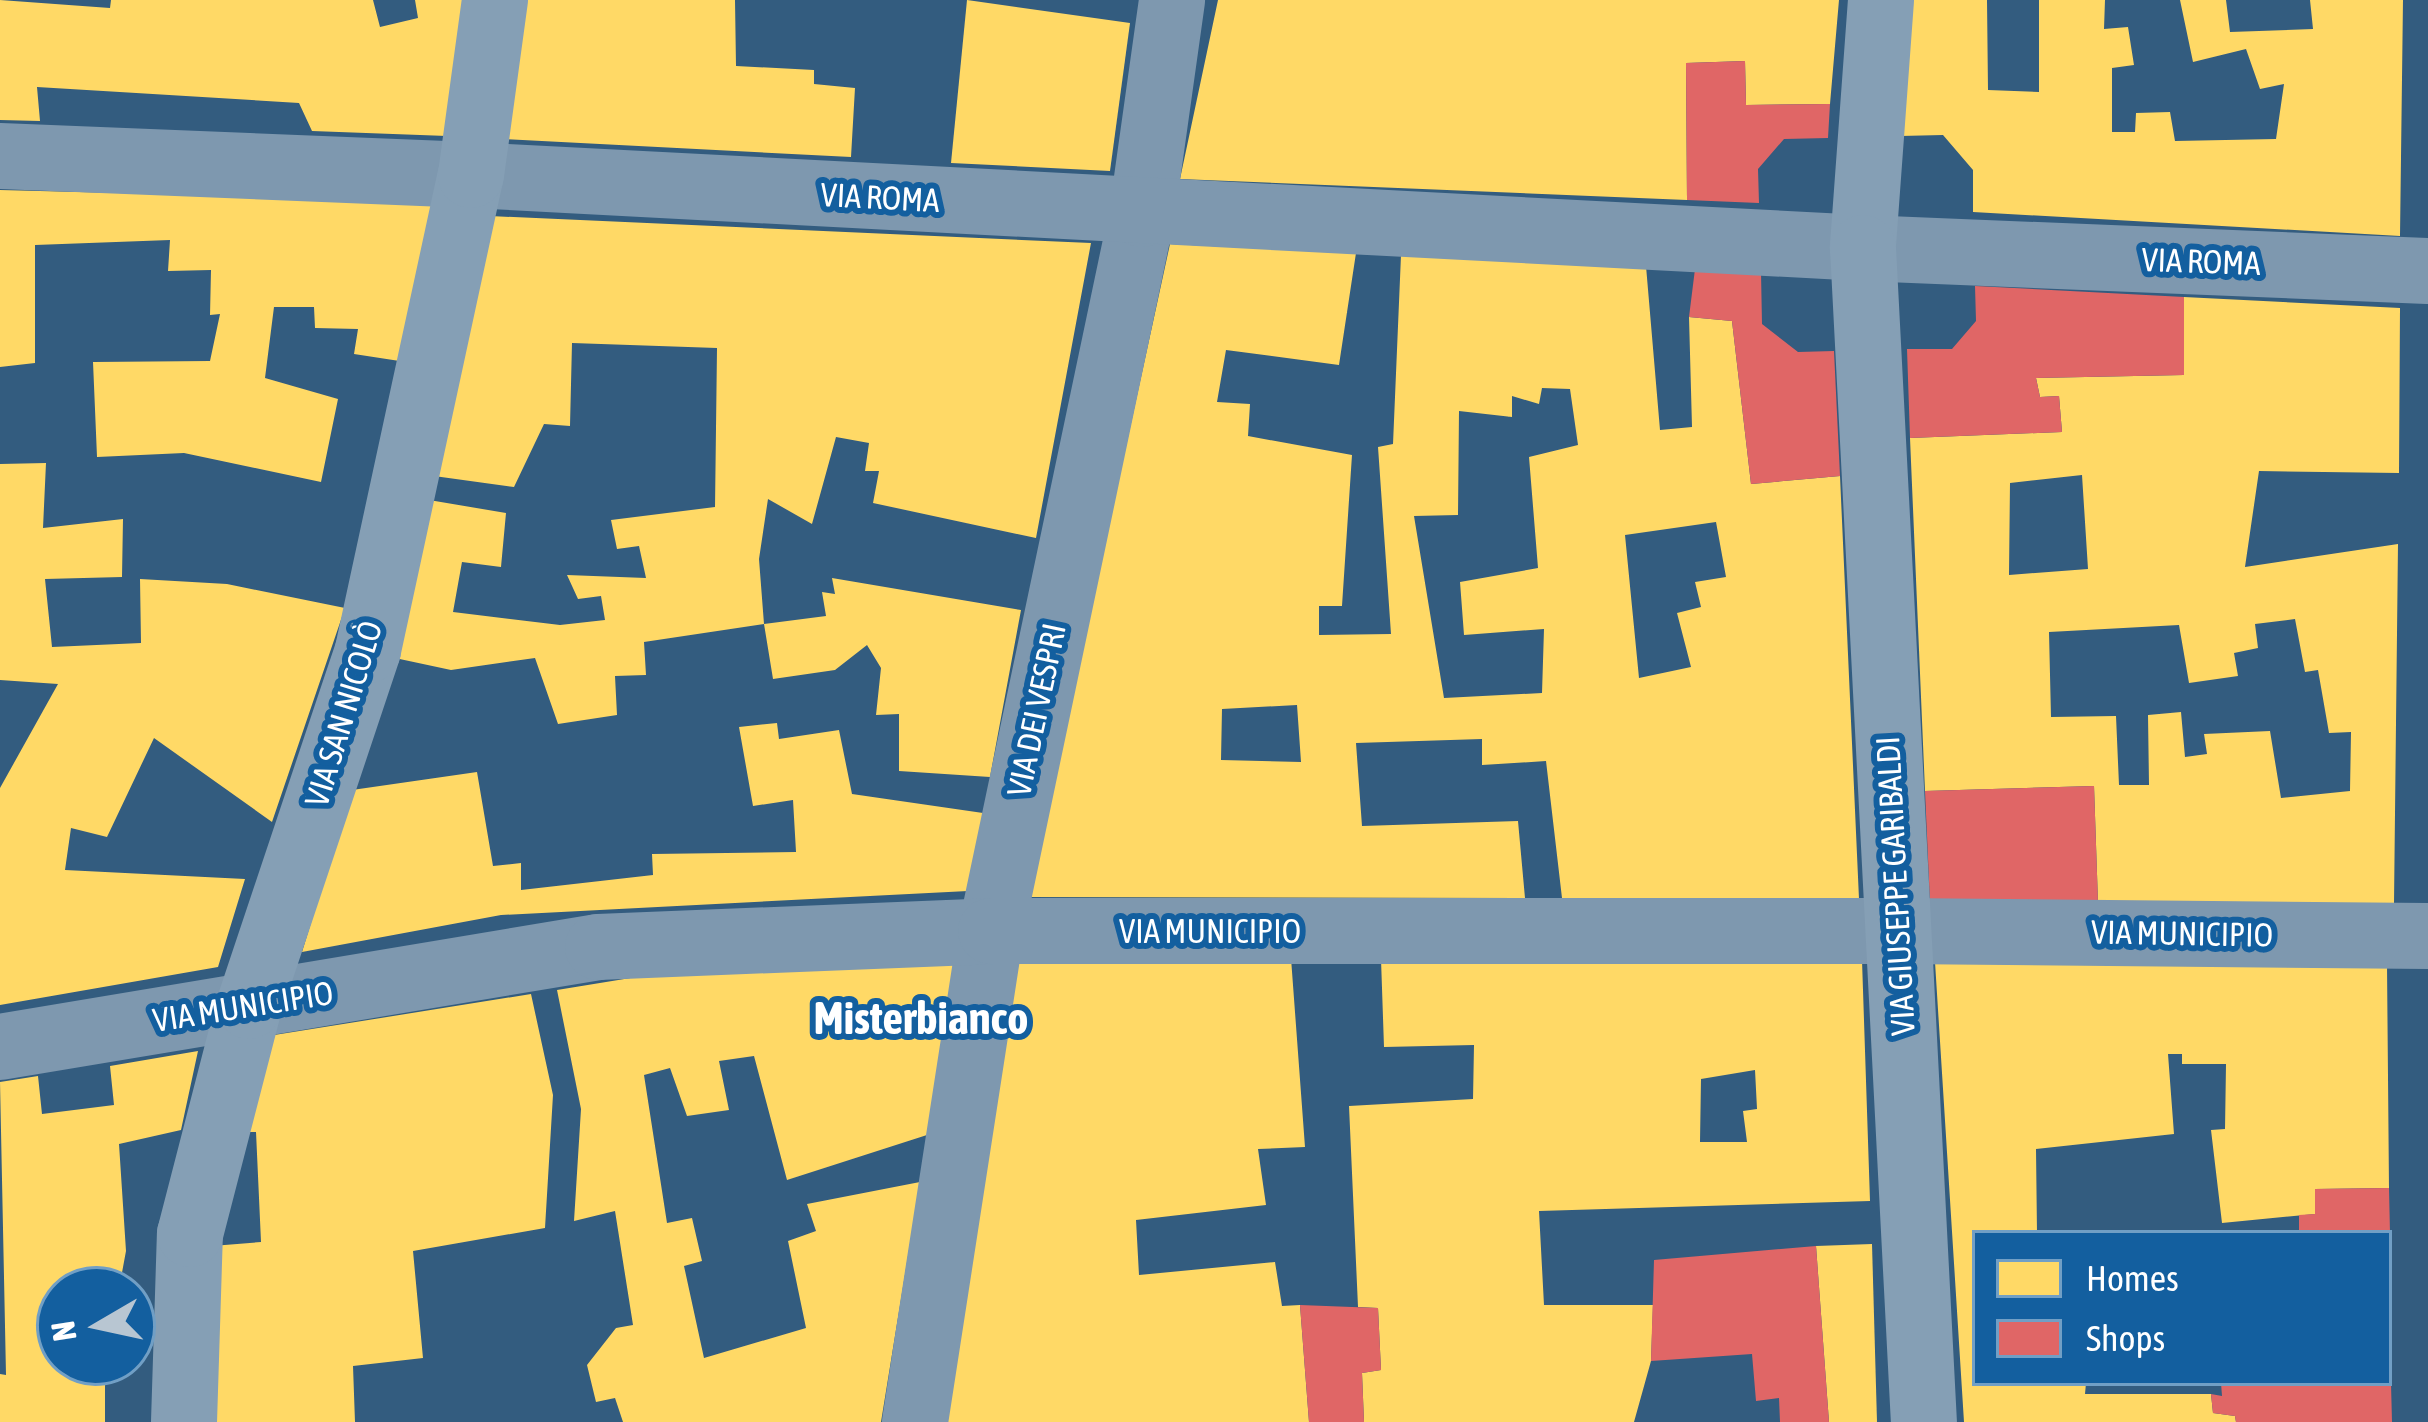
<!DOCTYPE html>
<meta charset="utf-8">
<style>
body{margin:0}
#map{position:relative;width:2428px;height:1422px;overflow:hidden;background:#335c7f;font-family:"Asap Condensed",sans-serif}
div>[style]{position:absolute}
.homes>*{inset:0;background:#ffd966}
.shops>*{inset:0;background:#e06666}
.minor>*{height:66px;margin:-33px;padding:0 33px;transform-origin:33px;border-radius:33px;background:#7e98af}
.tertiary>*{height:66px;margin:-33px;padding:0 33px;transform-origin:33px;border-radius:33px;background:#7e98af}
.secondary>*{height:66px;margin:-33px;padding:0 33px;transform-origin:33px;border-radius:33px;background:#859fb5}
span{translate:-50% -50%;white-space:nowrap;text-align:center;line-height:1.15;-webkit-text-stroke:12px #135f9f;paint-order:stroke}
.street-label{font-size:33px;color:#fff}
.district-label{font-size:45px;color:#fff;font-weight:700}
.legend{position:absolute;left:1972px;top:1230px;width:420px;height:156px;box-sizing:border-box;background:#135f9f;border:3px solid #719fc5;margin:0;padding:15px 21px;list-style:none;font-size:36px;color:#fff}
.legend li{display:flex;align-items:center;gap:24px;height:60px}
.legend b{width:60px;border:3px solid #719fc5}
.north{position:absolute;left:36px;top:1266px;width:120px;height:120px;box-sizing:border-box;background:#135f9f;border:3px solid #719fc5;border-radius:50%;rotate:261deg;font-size:33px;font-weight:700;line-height:48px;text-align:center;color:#fff}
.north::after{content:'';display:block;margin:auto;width:42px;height:54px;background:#b8c6d2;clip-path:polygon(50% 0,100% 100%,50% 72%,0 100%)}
</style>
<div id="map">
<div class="homes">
<i style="clip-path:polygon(0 0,110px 8px,111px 0,373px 0,380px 27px,418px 18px,415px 0,468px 0,447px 136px,312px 131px,299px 103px,37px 87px,40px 121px,0 120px)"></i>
<i style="clip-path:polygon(524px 0,735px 0,736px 66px,814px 70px,814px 84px,855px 88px,851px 157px,502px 139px)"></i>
<i style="clip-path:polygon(967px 0,1130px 23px,1110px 171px,951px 163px)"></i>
<i style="clip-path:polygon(1218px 0,1839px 0,1830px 104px,1746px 105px,1745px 61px,1686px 63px,1687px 200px,1180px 179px)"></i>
<i style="clip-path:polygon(1911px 0,1987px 0,1988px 90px,2039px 92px,2039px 0,2105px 0,2104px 29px,2128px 27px,2134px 65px,2112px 68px,2112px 132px,2135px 132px,2136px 113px,2170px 112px,2175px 141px,2276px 139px,2284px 84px,2260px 89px,2246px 49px,2193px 62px,2180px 0,2226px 0,2230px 32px,2313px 29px,2310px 0,2403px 0,2400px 236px,1973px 212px,1973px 170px,1943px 135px,1900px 136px)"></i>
<i style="clip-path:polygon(0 190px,436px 201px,406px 362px,354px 354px,358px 329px,315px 328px,314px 307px,274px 307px,265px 378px,338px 399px,321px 482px,184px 453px,97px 457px,93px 362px,210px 361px,220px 314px,210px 315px,211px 270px,168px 271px,170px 240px,35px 245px,35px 363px,0 367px)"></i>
<i style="clip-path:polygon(490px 216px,1091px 243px,1036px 538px,873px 503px,879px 471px,865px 471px,869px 443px,836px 437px,812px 524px,768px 499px,759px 559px,764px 624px,826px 616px,822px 592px,835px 594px,832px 578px,1021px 610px,990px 777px,899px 771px,899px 714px,876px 715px,881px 668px,867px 645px,835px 670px,773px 679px,764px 624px,644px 642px,646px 675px,615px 676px,617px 715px,558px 724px,535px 658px,451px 670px,395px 658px,429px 500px,506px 513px,501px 567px,462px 562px,453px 612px,560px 625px,605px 620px,601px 596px,578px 599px,567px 575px,646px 578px,639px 546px,617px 549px,611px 520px,715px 507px,717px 348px,572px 343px,570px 426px,544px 424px,514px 487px,434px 476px)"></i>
<i style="clip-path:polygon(evenodd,1170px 244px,1356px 253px,1339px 365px,1226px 350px,1217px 402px,1250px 404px,1248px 436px,1352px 455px,1342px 606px,1319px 606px,1319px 635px,1391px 634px,1378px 447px,1393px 444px,1401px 255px,1646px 266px,1660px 430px,1692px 427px,1689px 317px,1732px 321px,1751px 484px,1840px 476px,1859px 899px,1562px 898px,1546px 761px,1482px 765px,1482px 739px,1356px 743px,1362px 826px,1518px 821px,1525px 898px,1028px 897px,1170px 244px,1542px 388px,1570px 389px,1578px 445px,1529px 457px,1538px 568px,1460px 582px,1464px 635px,1544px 629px,1542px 693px,1444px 698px,1414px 516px,1458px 515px,1459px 411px,1512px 417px,1512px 396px,1539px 404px,1542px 388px,1170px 244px,1716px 522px,1726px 577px,1695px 582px,1701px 607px,1677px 613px,1691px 667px,1639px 678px,1625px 535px,1716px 522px,1170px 244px,1297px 705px,1301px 762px,1221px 760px,1222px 709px,1297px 705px)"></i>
<i style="clip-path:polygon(evenodd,2184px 297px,2400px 308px,2399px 473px,2259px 471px,2245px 567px,2398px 544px,2394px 904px,2098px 903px,2094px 786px,1925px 791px,1910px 438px,2062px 432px,2059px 396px,2040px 397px,2036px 378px,2184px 375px,2184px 297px,2082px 475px,2088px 569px,2009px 575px,2010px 483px,2082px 475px,2184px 297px,2295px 619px,2305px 672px,2318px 670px,2329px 733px,2351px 732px,2350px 791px,2281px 798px,2270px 731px,2204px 734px,2207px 754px,2185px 757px,2181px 712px,2148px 715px,2149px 785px,2119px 785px,2116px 716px,2051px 717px,2049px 632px,2179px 625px,2189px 683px,2238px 676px,2234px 653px,2258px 648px,2255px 624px,2295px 619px)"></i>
<i style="clip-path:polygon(46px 463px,43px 528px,123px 519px,122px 577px,45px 579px,52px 647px,141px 643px,140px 579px,227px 584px,345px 608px,272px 822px,154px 738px,107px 837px,71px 828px,65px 870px,245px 879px,218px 967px,0 1005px,0 788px,58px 684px,0 680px,0 464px)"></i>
<i style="clip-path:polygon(777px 723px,779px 739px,839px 730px,852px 794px,983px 813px,968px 891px,501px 915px,302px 952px,352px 790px,477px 772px,493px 866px,521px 863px,521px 890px,653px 875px,652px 854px,796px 852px,793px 800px,753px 806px,739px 727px)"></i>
<i style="clip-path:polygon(1291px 958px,1305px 1147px,1258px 1149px,1266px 1205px,1136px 1220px,1139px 1275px,1275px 1262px,1282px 1306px,1300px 1305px,1309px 1422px,947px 1422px,1011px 961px)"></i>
<i style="clip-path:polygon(evenodd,1381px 959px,1862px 960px,1870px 1201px,1539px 1211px,1544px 1305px,1653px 1305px,1651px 1361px,1634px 1422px,1364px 1422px,1362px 1373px,1381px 1370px,1378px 1308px,1358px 1307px,1349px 1106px,1473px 1099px,1474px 1045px,1384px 1047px,1381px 959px,1755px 1070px,1757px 1109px,1743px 1111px,1747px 1142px,1700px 1142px,1701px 1079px,1755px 1070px)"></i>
<i style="clip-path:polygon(1935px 962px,2387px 964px,2389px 1188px,2315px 1189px,2315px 1214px,2222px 1223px,2211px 1130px,2225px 1129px,2226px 1064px,2182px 1064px,2182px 1054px,2168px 1054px,2174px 1134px,2036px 1149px,2037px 1233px,1975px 1233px,1975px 1383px,2086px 1383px,2085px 1394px,2211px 1394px,2213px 1413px,2235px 1416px,2236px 1422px,1964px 1422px)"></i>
<i style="clip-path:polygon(956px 963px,927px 1135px,787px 1180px,754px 1056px,719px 1061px,729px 1110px,687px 1116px,670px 1068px,644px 1075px,667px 1223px,692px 1218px,702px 1261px,684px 1266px,704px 1358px,806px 1328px,788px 1241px,816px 1231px,807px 1204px,920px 1182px,881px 1422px,623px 1422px,615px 1398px,596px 1402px,587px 1365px,616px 1328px,633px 1325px,615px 1211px,574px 1221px,581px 1109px,557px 990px,655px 974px)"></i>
<i style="clip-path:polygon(531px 994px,553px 1095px,545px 1228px,413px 1251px,423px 1358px,353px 1366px,355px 1422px,208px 1422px,212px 1246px,261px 1242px,256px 1132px,240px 1132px,268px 1036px)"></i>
<i style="clip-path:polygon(198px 1051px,181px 1130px,119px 1144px,126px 1251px,121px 1278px,110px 1279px,112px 1290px,60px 1290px,60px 1362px,105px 1362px,105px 1422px,0 1422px,0 1374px,6px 1375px,0 1082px,38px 1076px,42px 1114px,114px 1105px,110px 1066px)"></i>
<i style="clip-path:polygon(1872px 1244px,1877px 1422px,1829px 1422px,1816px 1246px)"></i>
</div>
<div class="shops">
<i style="clip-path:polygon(1745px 61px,1746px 105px,1830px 104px,1828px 138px,1784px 139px,1758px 169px,1759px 203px,1687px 200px,1686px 63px)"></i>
<i style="clip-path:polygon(1695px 269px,1761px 272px,1762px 324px,1798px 352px,1834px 351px,1840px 476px,1751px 484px,1732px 321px,1689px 317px)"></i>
<i style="clip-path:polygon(1975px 286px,2184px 297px,2184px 375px,2036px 378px,2040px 397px,2059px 396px,2062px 432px,1910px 438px,1907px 349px,1952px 349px,1976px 321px)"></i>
<i style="clip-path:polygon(2094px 786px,2098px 903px,1930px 903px,1925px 791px)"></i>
<i style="clip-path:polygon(2389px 1188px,2390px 1233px,2299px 1233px,2299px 1215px,2315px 1214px,2315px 1189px)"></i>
<i style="clip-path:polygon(1816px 1246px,1829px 1422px,1780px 1422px,1779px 1398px,1756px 1401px,1752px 1354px,1651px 1361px,1654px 1260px)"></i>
<i style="clip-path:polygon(1300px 1305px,1378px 1308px,1381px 1370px,1362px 1373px,1364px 1422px,1309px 1422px)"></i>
<i style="clip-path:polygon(2221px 1383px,2391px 1383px,2392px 1422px,2236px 1422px,2235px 1416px,2213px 1413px,2211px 1394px,2222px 1396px)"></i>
</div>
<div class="minor">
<i style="left:1863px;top:248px;width:565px;rotate:2.33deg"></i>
<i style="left:1898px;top:931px;width:530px;rotate:0.54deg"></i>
<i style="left:915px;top:1422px;width:497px;rotate:-81.2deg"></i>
<i style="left:991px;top:931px;width:733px;rotate:-78.11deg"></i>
<i style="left:1142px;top:214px;width:216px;rotate:-82deg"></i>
</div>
<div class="tertiary">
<i style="left:0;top:156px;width:471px;rotate:2.3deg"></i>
<i style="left:471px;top:175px;width:1394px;rotate:3deg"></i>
<i style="left:0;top:1047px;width:606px;rotate:-9.49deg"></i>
<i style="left:598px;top:947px;width:393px;rotate:-2.3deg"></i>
<i style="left:991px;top:931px;width:907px"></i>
</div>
<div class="secondary">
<i style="left:1881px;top:0;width:249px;rotate:94.2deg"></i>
<i style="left:1863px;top:248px;width:1176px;rotate:87.03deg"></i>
<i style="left:184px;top:1422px;width:188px;rotate:-88.2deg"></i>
<i style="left:190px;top:1234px;width:236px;rotate:-75.5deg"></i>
<i style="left:249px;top:1006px;width:375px;rotate:-71.5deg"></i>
<i style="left:368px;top:650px;width:486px;rotate:-77.8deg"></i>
<i style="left:471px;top:175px;width:177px;rotate:-82.2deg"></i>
</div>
<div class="street-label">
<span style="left:880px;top:198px;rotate:3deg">VIA ROMA</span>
<span style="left:2201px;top:262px;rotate:2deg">VIA ROMA</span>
<span style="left:1037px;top:710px;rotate:-78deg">VIA DEI VESPRI</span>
<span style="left:344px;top:714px;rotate:-73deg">VIA SAN NICOLÒ</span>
<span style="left:1896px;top:886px;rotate:-93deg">VIA GIUSEPPE GARIBALDI</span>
<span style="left:1210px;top:932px">VIA MUNICIPIO</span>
<span style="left:2182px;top:934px;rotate:1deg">VIA MUNICIPIO</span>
<span style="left:243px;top:1007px;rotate:-9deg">VIA MUNICIPIO</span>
</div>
<div class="district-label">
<span style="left:921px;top:1019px">Misterbianco</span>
</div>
<ul class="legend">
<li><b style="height:33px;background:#ffd966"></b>Homes</li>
<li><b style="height:33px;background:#e06666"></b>Shops</li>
</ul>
<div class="north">N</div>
</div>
